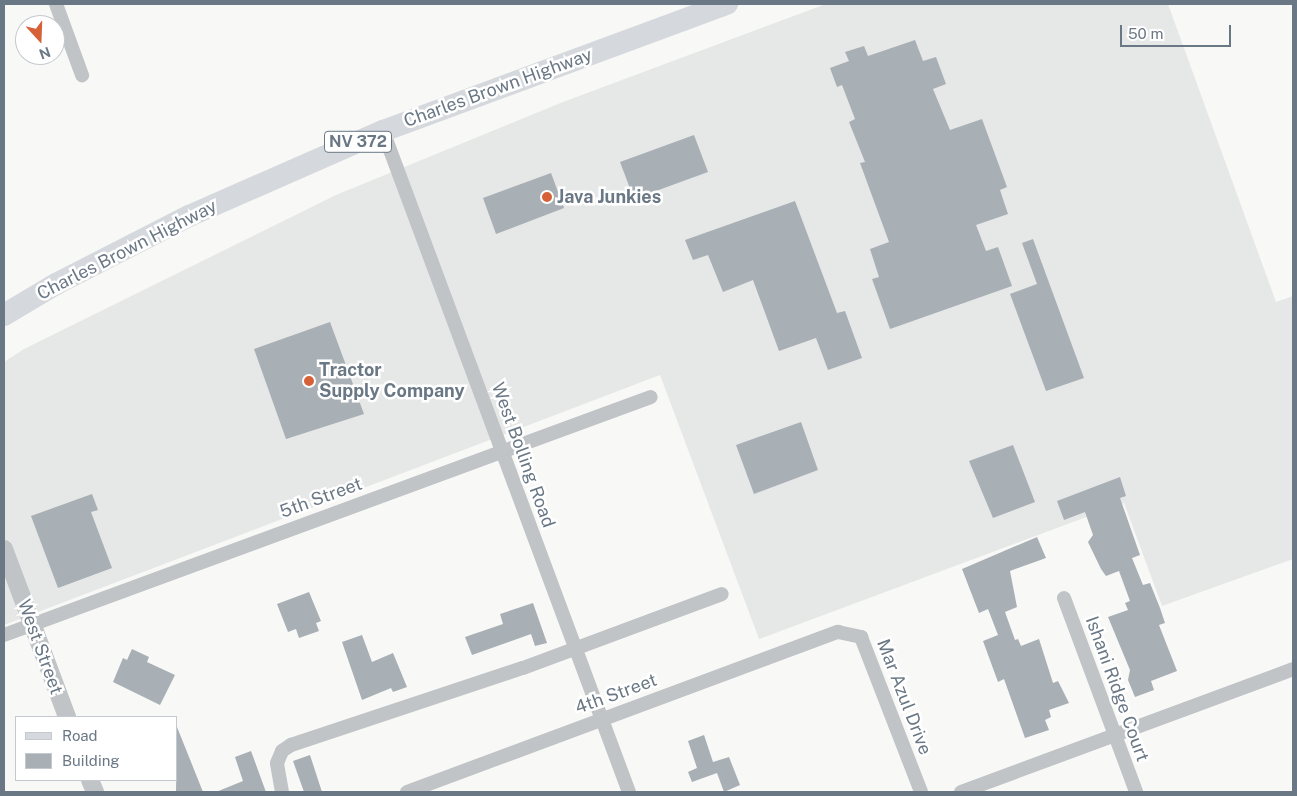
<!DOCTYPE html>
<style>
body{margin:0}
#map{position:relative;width:1297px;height:796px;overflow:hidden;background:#f8f8f6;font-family:"Public Sans",sans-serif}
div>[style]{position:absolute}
.built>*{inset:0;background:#e6e7e7}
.building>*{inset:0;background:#a8afb5}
.minor>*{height:14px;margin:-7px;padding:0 7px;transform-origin:7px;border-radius:7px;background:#c0c4c7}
.tertiary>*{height:18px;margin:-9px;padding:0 9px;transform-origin:9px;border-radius:9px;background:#c0c4c7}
.primary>*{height:22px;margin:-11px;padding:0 11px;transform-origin:11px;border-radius:11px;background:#d5d9dd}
.dots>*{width:14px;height:14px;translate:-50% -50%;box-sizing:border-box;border:2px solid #fff;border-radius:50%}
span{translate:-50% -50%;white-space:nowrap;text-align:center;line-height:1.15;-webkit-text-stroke:5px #fff;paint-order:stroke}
.shield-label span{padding:1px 4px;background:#fff;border:1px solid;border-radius:4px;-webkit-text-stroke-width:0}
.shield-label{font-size:16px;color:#6a7885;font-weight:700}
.street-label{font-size:18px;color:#6a7885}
.poi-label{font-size:18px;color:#6a7885;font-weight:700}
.left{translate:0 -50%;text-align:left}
.frame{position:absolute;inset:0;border:5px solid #6a7885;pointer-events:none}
.legend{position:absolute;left:15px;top:716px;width:162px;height:65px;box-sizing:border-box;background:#fff;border:1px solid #c3c9ce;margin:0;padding:6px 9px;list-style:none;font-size:15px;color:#6a7885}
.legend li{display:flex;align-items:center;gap:10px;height:25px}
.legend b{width:25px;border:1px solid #c3c9ce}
.north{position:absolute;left:15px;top:15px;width:50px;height:50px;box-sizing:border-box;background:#fff;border:1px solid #c3c9ce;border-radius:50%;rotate:160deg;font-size:14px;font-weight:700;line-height:20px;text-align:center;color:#6a7885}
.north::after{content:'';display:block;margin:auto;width:18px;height:22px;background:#d66038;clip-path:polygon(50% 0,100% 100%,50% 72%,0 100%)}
.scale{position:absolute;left:1120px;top:25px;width:111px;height:22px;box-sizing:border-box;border:2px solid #6a7885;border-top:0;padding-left:6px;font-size:15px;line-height:18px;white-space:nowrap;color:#6a7885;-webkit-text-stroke:4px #fff;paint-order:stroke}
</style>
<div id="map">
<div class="built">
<i style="clip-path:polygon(826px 4px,1168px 4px,1276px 302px,1293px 296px,1293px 559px,1162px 606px,1124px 503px,759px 639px,660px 375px,4px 625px,4px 362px,24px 349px,336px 195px,563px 102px)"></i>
</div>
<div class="building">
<i style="clip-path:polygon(915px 40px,923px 61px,936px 57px,946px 84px,933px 89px,950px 130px,982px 119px,1007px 187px,1000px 190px,1008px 214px,976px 225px,986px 251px,998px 247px,1012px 286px,890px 329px,872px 279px,879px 277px,870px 249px,889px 242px,860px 163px,865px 162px,849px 122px,855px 119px,842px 85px,837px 87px,830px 68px,849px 61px,845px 52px,864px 46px,868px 56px)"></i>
<i style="clip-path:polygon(694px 135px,708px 172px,634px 199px,620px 162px)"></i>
<i style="clip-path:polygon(551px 173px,564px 208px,496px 234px,483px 198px)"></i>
<i style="clip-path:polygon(795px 201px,837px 313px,845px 311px,862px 358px,828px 370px,816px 338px,779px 351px,753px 280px,723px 292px,708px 255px,693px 260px,685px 240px)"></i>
<i style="clip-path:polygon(1033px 239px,1084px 378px,1046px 391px,1010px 294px,1037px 284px,1022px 243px)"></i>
<i style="clip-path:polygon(330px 322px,364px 414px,286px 439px,254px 349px)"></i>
<i style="clip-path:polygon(801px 422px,818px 470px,754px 494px,736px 445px)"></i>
<i style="clip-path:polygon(1013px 445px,1035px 502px,993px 518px,969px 461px)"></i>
<i style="clip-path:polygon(1120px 477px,1126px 496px,1120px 498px,1140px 555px,1132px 558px,1143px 585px,1150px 583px,1160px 608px,1165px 623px,1159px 625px,1177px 671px,1151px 681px,1154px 690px,1135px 697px,1128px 680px,1130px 670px,1108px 617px,1128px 610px,1125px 603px,1130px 601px,1119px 571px,1106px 576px,1101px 569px,1088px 542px,1093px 535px,1085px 512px,1064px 520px,1057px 501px)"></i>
<i style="clip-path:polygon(92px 494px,98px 510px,91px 512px,112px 568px,58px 588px,31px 516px)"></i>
<i style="clip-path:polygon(1037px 537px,1046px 558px,1010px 571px,1017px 607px,1005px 612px,1015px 640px,1018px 639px,1021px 646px,1039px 639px,1053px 683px,1058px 681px,1069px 703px,1049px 710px,1051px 717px,1045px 720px,1049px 730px,1025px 738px,1004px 679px,998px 682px,983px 641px,998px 635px,988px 609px,979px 613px,962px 569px)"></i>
<i style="clip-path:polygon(309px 592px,321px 621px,316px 623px,319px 631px,299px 638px,296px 629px,288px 632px,277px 604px)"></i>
<i style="clip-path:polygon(533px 603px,547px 643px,535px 646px,531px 634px,472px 655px,465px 637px,503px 624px,500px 614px)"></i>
<i style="clip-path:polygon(362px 635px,372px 662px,393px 653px,407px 687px,393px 692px,391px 688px,362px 700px,342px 642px)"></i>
<i style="clip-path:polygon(132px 649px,149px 657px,147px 662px,175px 675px,160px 705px,113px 682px,123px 658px,127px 660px)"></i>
<i style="clip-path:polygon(177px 727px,203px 792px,176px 792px)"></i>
<i style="clip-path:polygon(704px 735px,713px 762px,729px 757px,740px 785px,724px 792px,717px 773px,692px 782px,688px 772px,697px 768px,688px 741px)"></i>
<i style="clip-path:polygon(251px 751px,266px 792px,216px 792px,243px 781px,235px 757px)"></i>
<i style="clip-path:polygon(310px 755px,322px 792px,304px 792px,293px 761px)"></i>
</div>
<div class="minor">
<i style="left:56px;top:4px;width:76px;rotate:69.9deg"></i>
<i style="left:383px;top:131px;width:705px;rotate:69.59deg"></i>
<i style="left:1064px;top:598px;width:207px;rotate:69.6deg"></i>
<i style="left:4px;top:635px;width:689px;rotate:-20.2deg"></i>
<i style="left:282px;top:792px;width:29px;rotate:-100deg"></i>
<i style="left:277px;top:763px;width:13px;rotate:-67deg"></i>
<i style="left:282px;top:751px;width:11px;rotate:-34deg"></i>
<i style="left:291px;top:745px;width:244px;rotate:-18.4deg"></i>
<i style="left:523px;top:668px;width:212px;rotate:-20.4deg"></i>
<i style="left:407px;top:792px;width:460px;rotate:-20.4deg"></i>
<i style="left:838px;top:632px;width:24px;rotate:12deg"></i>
<i style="left:861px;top:637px;width:166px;rotate:68.8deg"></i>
<i style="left:961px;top:792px;width:354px;rotate:-20.3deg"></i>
</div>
<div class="tertiary">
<i style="left:4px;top:549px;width:179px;rotate:69.4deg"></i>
<i style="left:90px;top:780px;width:13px;rotate:67deg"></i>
</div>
<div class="primary">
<i style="left:4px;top:315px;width:61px;rotate:-30.8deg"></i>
<i style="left:56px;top:284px;width:149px;rotate:-27.1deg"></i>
<i style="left:189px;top:216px;width:212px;rotate:-23.7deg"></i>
<i style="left:383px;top:131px;width:367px;rotate:-20.3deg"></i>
</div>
<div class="dots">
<i style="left:547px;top:197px;background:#d66038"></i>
<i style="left:309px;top:381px;background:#d66038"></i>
</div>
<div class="shield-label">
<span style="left:358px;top:142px">NV 372</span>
</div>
<div class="street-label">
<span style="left:498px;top:88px;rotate:-20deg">Charles Brown Highway</span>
<span style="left:127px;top:250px;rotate:-27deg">Charles Brown Highway</span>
<span style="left:523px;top:455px;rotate:70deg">West Bolling Road</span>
<span style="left:321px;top:498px;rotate:-20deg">5th Street</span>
<span style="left:40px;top:647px;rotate:70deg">West Street</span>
<span style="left:1117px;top:689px;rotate:70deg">Ishani Ridge Court</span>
<span style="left:616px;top:694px;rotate:-20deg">4th Street</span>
<span style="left:904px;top:697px;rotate:69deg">Mar Azul Drive</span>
</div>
<div class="poi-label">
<span class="left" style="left:557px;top:197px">Java Junkies</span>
<span class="left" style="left:319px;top:381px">Tractor<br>Supply Company</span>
</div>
<div class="frame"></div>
<ul class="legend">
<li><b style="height:6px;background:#d5d9dd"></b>Road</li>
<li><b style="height:14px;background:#a8afb5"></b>Building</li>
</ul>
<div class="north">N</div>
<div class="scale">50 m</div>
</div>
